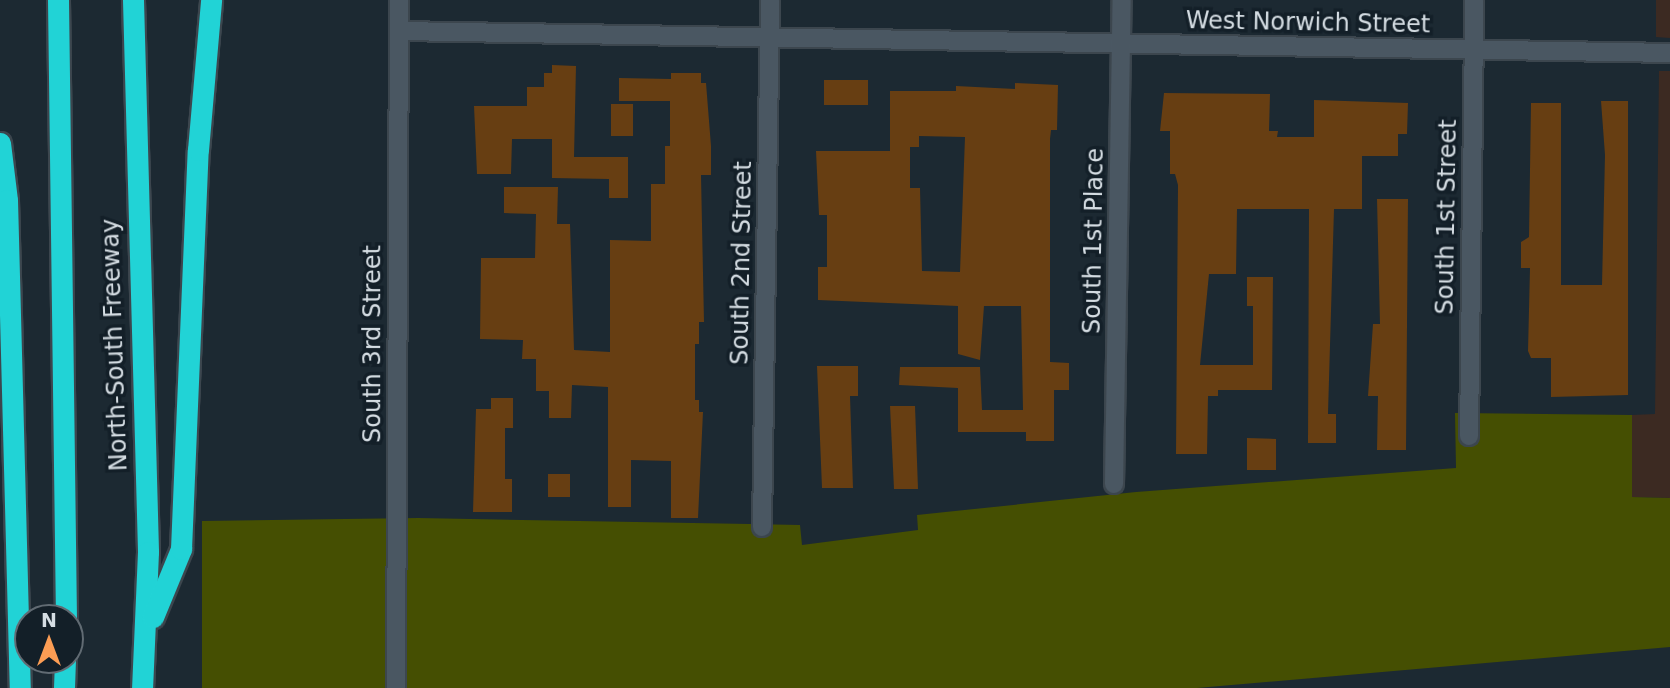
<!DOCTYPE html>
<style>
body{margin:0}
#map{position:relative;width:1670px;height:688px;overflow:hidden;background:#1c2932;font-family:"DejaVu Sans",sans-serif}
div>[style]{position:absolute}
.commercial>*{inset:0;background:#3c2a22}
.green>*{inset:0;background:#454f02}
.building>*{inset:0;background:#673e12}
.roads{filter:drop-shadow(2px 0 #3c464e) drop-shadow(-2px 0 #3c464e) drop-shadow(0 2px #3c464e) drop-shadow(0 -2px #3c464e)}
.minor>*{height:18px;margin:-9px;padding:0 9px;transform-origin:9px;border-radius:9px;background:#4a5762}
.motorway>*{height:21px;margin:-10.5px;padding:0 10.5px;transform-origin:10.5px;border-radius:10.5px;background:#21d3d6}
span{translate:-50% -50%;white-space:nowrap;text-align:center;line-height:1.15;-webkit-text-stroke:7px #131f28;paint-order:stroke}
.street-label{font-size:24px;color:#d5dde3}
.north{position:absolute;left:14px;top:604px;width:70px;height:70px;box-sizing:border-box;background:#131f28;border:2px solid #616b73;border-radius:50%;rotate:0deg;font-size:19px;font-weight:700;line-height:28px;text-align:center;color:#d5dde3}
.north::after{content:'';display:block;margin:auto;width:24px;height:32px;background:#fc9d54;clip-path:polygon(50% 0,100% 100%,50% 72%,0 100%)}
</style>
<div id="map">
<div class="commercial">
<i style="clip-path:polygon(1656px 0,1670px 0,1670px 38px,1656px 37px)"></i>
<i style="clip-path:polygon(1659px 71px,1670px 71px,1670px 498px,1632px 497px,1632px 415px,1655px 414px)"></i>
</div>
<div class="green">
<i style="clip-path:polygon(1455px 413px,1632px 415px,1632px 497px,1670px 498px,1670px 647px,1197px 688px,202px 688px,202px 521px,418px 518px,800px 525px,802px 545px,918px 530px,917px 515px,1136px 492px,1456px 468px)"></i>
</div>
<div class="building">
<i style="clip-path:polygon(552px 65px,576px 66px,574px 157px,628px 157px,628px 198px,609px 198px,609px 179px,552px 178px,552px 139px,512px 139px,511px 174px,477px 174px,474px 106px,527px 106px,527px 87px,544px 87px,544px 73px,552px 73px)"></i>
<i style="clip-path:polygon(671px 73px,701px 73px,701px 83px,706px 83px,711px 146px,711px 175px,701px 175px,704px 322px,699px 322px,699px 344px,695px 344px,695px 400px,699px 400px,699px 412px,703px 412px,698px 518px,671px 518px,671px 461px,631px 460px,631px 507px,608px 507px,608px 387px,572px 385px,571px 418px,549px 418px,549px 391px,536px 391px,536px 359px,522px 359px,523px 340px,480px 339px,481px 258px,535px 258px,536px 214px,504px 213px,504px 187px,558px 187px,557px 224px,570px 224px,574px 350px,610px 352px,610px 240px,651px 241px,651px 184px,665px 184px,665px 146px,670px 146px,670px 101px,619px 101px,619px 78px,671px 79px)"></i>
<i style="clip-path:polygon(824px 80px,868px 80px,868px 105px,824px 105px)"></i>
<i style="clip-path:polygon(evenodd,1015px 83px,1058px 85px,1057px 130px,1051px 130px,1050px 139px,1050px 362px,1069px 363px,1069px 390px,1054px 390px,1054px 441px,1026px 441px,1026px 432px,958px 432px,958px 388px,899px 385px,900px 367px,980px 367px,982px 410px,1023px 410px,1021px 306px,984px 306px,980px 360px,958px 354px,958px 306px,818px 300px,818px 267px,827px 267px,827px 215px,819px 215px,816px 151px,890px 151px,890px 91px,956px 91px,956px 86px,1015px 89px,1015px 83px,919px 136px,965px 137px,960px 272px,922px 271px,920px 188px,910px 188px,910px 147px,919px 147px,919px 136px)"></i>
<i style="clip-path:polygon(1164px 93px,1270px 94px,1269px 131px,1278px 131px,1277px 137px,1314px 137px,1314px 100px,1408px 103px,1407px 134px,1398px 134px,1398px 156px,1362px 156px,1362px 209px,1334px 209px,1328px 414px,1336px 414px,1336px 443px,1308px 443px,1309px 209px,1237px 209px,1236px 274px,1209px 274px,1200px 365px,1253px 365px,1253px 306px,1247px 306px,1247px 277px,1273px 277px,1272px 390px,1218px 390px,1218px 396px,1208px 396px,1207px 454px,1176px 454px,1178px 185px,1175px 174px,1170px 174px,1170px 131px,1160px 131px)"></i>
<i style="clip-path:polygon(1601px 101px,1628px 101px,1628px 395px,1551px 397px,1551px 358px,1531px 358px,1528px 351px,1530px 268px,1521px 268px,1521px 242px,1529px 237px,1531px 103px,1561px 103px,1561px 285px,1602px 285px,1605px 155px)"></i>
<i style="clip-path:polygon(611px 104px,633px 104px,633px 136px,611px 136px)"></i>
<i style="clip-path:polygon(1377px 199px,1408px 199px,1406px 450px,1377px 450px,1378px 396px,1368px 396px,1373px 324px,1380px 324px)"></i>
<i style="clip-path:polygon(817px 366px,858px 366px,858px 396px,850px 396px,853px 488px,822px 488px)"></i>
<i style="clip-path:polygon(491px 398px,513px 398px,513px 428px,505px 428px,505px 479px,512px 479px,512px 512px,473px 512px,476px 409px,491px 409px)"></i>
<i style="clip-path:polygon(890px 406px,915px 406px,918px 489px,894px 489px)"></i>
<i style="clip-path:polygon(1247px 438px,1276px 439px,1276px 470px,1247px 470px)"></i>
<i style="clip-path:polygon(548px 474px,570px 474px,570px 497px,548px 497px)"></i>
</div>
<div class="roads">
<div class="minor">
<i style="left:399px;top:31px;width:1271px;rotate:0.99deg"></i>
<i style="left:1469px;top:436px;width:436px;rotate:-89.3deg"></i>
<i style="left:1114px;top:484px;width:484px;rotate:-89.1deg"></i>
<i style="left:762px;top:527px;width:527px;rotate:-89.13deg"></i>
<i style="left:396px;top:688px;width:688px;rotate:-89.75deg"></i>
</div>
<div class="motorway">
<i style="left:58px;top:0;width:618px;rotate:89.26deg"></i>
<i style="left:133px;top:0;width:552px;rotate:88.44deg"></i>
<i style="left:148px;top:552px;width:136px;rotate:92.5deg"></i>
<i style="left:0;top:143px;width:57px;rotate:83deg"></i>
<i style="left:7px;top:200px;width:488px;rotate:88.5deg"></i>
<i style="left:153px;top:617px;width:74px;rotate:-67.6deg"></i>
<i style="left:181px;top:549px;width:399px;rotate:-87.6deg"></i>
<i style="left:198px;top:150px;width:151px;rotate:-85deg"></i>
<i style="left:64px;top:688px;width:28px;rotate:-88deg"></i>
</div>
</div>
<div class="street-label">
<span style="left:1308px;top:23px;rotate:1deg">West Norwich Street</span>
<span style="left:1447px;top:217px;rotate:-89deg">South 1st Street</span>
<span style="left:1094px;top:241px;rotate:-89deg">South 1st Place</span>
<span style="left:742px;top:263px;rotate:-89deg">South 2nd Street</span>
<span style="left:373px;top:344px;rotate:-90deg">South 3rd Street</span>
<span style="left:115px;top:345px;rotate:-92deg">North-South Freeway</span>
</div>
<div class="north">N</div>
</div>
